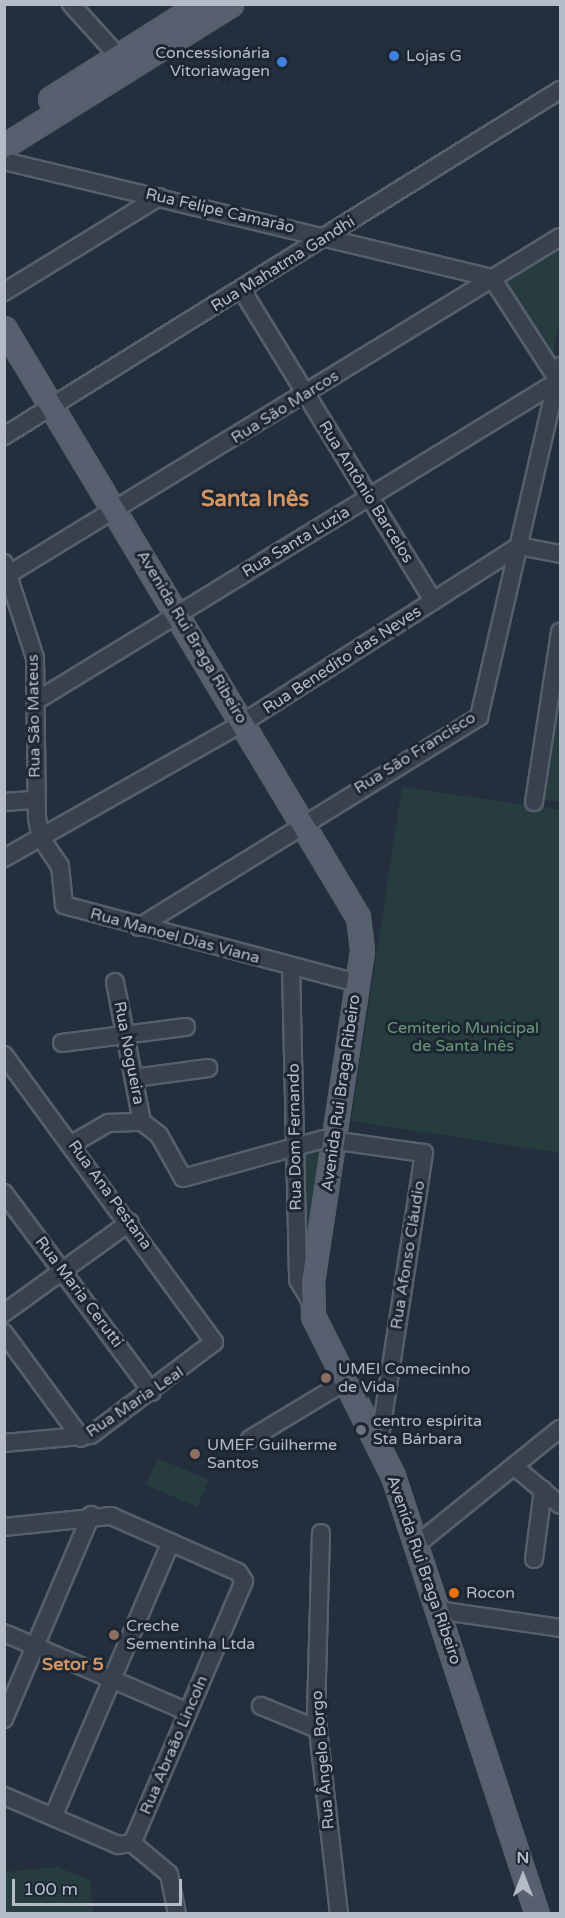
<!DOCTYPE html>
<meta charset="utf-8">
<style>
body{margin:0}
#map{position:relative;width:565px;height:1918px;overflow:hidden;background:#242f3e;font-family:"Varela Round",sans-serif}
div>[style]{position:absolute}
.green>*{inset:0;background:#263c3f}
.roads{filter:drop-shadow(2px 0 #565f6c) drop-shadow(-2px 0 #565f6c) drop-shadow(0 2px #565f6c) drop-shadow(0 -2px #565f6c)}
.minor>*{height:16px;margin:-8px;padding:0 8px;transform-origin:8px;border-radius:8px;background:#38414e}
.major>*{height:21px;margin:-10.5px;padding:0 10.5px;transform-origin:10.5px;border-radius:10.5px;background:#56606e}
.dots>*{width:16px;height:16px;translate:-50% -50%;box-sizing:border-box;border:3px solid #1d2633;border-radius:50%}
span{translate:-50% -50%;white-space:nowrap;text-align:center;line-height:1.15;-webkit-text-stroke:6px #1d2633;paint-order:stroke}
.poi-label{font-size:16px;color:#b4bcc9}
.right{translate:-100% -50%;text-align:right}
.left{translate:0 -50%;text-align:left}
.street-label{font-size:16px;color:#b4bcc9}
.park-label{font-size:16px;color:#6b9a76}
.neighbourhood-label{font-size:18px;color:#d59563;font-weight:700}
.district-label{font-size:22px;color:#d59563;font-weight:700}
.frame{position:absolute;inset:0;border:6px solid #b4bcc9;pointer-events:none}
.north{position:absolute;left:493px;top:1846px;width:60px;height:60px;-webkit-text-stroke:4px #1d2633;paint-order:stroke;rotate:0deg;font-size:16px;font-weight:700;line-height:24px;text-align:center;color:#b4bcc9}
.north::after{content:'';display:block;margin:auto;width:21px;height:27px;background:#b4bcc9;clip-path:polygon(50% 0,100% 100%,50% 72%,0 100%)}
.scale{position:absolute;left:12px;top:1879px;width:170px;height:27px;box-sizing:border-box;border:3px solid #b4bcc9;border-top:0;padding-left:8px;font-size:18px;line-height:21px;white-space:nowrap;color:#b4bcc9;-webkit-text-stroke:4px #1d2633;paint-order:stroke}
</style>
<div id="map">
<div class="green">
<i style="clip-path:polygon(560px 245px,560px 319px,552px 360px,503px 280px)"></i>
<i style="clip-path:polygon(560px 662px,560px 802px,539px 799px)"></i>
<i style="clip-path:polygon(402px 787px,560px 810px,560px 1153px,351px 1121px)"></i>
<i style="clip-path:polygon(313px 1150px,325px 1151px,307px 1277px,298px 1154px)"></i>
<i style="clip-path:polygon(157px 1458px,209px 1480px,197px 1507px,146px 1485px)"></i>
<i style="clip-path:polygon(57px 1867px,90px 1880px,94px 1913px,5px 1913px,5px 1872px)"></i>
</div>
<div class="roads">
<div class="minor">
<i style="left:71px;top:4px;width:70px;rotate:47.9deg"></i>
<i style="left:4px;top:161px;width:502px;rotate:13.48deg"></i>
<i style="left:492px;top:278px;width:121px;rotate:57.1deg"></i>
<i style="left:242px;top:290px;width:365px;rotate:58.4deg"></i>
<i style="left:4px;top:292px;width:182px;rotate:-31.5deg"></i>
<i style="left:4px;top:436px;width:655px;rotate:-31.89deg"></i>
<i style="left:4px;top:563px;width:100px;rotate:71.9deg"></i>
<i style="left:35px;top:658px;width:160px;rotate:89.3deg"></i>
<i style="left:37px;top:818px;width:20px;rotate:79deg"></i>
<i style="left:41px;top:838px;width:34px;rotate:56deg"></i>
<i style="left:60px;top:866px;width:39px;rotate:84deg"></i>
<i style="left:64px;top:905px;width:303px;rotate:14.9deg"></i>
<i style="left:9px;top:574px;width:646px;rotate:-31.45deg"></i>
<i style="left:36px;top:701px;width:611px;rotate:-31.48deg"></i>
<i style="left:4px;top:802px;width:32px;rotate:-4deg"></i>
<i style="left:534px;top:802px;width:172px;rotate:-81.3deg"></i>
<i style="left:4px;top:858px;width:276px;rotate:-29.5deg"></i>
<i style="left:244px;top:722px;width:326px;rotate:-32.6deg"></i>
<i style="left:519px;top:546px;width:42px;rotate:11deg"></i>
<i style="left:139px;top:927px;width:400px;rotate:-31.7deg"></i>
<i style="left:479px;top:717px;width:360px;rotate:-77deg"></i>
<i style="left:291px;top:967px;width:313px;rotate:88.7deg"></i>
<i style="left:298px;top:1280px;width:26px;rotate:59deg"></i>
<i style="left:115px;top:982px;width:143px;rotate:79.1deg"></i>
<i style="left:142px;top:1122px;width:21px;rotate:37deg"></i>
<i style="left:159px;top:1135px;width:49px;rotate:60.8deg"></i>
<i style="left:183px;top:1178px;width:146px;rotate:-15.5deg"></i>
<i style="left:324px;top:1139px;width:101px;rotate:8deg"></i>
<i style="left:424px;top:1153px;width:295px;rotate:98.8deg"></i>
<i style="left:62px;top:1043px;width:125px;rotate:-7.4deg"></i>
<i style="left:4px;top:1055px;width:356px;rotate:53.8deg"></i>
<i style="left:214px;top:1342px;width:154px;rotate:142.9deg"></i>
<i style="left:91px;top:1435px;width:87px;rotate:174.7deg"></i>
<i style="left:134px;top:1078px;width:75px;rotate:-7.7deg"></i>
<i style="left:72px;top:1144px;width:42px;rotate:-30.3deg"></i>
<i style="left:108px;top:1123px;width:34px;rotate:-2deg"></i>
<i style="left:4px;top:1193px;width:248px;rotate:53.4deg"></i>
<i style="left:4px;top:1313px;width:155px;rotate:-35.8deg"></i>
<i style="left:4px;top:1333px;width:130px;rotate:53.7deg"></i>
<i style="left:250px;top:1439px;width:111px;rotate:-31deg"></i>
<i style="left:516px;top:1468px;width:57px;rotate:40.1deg"></i>
<i style="left:4px;top:1527px;width:108px;rotate:-5.9deg"></i>
<i style="left:111px;top:1516px;width:139px;rotate:23.8deg"></i>
<i style="left:238px;top:1572px;width:11px;rotate:56deg"></i>
<i style="left:244px;top:1581px;width:285px;rotate:113.1deg"></i>
<i style="left:132px;top:1843px;width:14px;rotate:172deg"></i>
<i style="left:118px;top:1845px;width:124px;rotate:-156.7deg"></i>
<i style="left:321px;top:1533px;width:179px;rotate:91.6deg"></i>
<i style="left:316px;top:1712px;width:203px;rotate:83.5deg"></i>
<i style="left:416px;top:1545px;width:185px;rotate:-38.9deg"></i>
<i style="left:534px;top:1559px;width:70px;rotate:-82.6deg"></i>
<i style="left:437px;top:1610px;width:124px;rotate:8.3deg"></i>
<i style="left:4px;top:1633px;width:200px;rotate:23.2deg"></i>
<i style="left:261px;top:1706px;width:61px;rotate:22.3deg"></i>
<i style="left:4px;top:1719px;width:222px;rotate:-66.9deg"></i>
<i style="left:53px;top:1817px;width:299px;rotate:-66.8deg"></i>
<i style="left:132px;top:1843px;width:48px;rotate:40deg"></i>
<i style="left:169px;top:1874px;width:41px;rotate:78.7deg"></i>
</div>
<div class="major">
<i style="left:50px;top:99px;width:178px;rotate:-32.3deg"></i>
<i style="left:4px;top:146px;width:268px;rotate:-32deg"></i>
<i style="left:4px;top:328px;width:687px;rotate:58.99deg"></i>
<i style="left:358px;top:917px;width:34px;rotate:83deg"></i>
<i style="left:362px;top:951px;width:335px;rotate:98.6deg"></i>
<i style="left:312px;top:1282px;width:34px;rotate:88deg"></i>
<i style="left:313px;top:1316px;width:179px;rotate:63.4deg"></i>
<i style="left:393px;top:1476px;width:461px;rotate:71.8deg"></i>
</div>
</div>
<div class="dots">
<i style="left:394px;top:56px;background:#3f7fe0"></i>
<i style="left:282px;top:62px;background:#3f7fe0"></i>
<i style="left:326px;top:1378px;background:#8d6e63"></i>
<i style="left:361px;top:1430px;background:#6b7280"></i>
<i style="left:195px;top:1454px;background:#8d6e63"></i>
<i style="left:454px;top:1593px;background:#e8710a"></i>
<i style="left:114px;top:1635px;background:#8d6e63"></i>
</div>
<div class="poi-label">
<span class="right" style="left:270px;top:62px">Concessionária<br>Vitoriawagen</span>
<span class="left" style="left:406px;top:56px">Lojas G</span>
<span class="left" style="left:338px;top:1378px">UMEI Comecinho<br>de Vida</span>
<span class="left" style="left:373px;top:1430px">centro espírita<br>Sta Bárbara</span>
<span class="left" style="left:207px;top:1454px">UMEF Guilherme<br>Santos</span>
<span class="left" style="left:466px;top:1593px">Rocon</span>
<span class="left" style="left:126px;top:1635px">Creche<br>Sementinha Ltda</span>
</div>
<div class="street-label">
<span style="left:220px;top:211px;rotate:13deg">Rua Felipe Camarão</span>
<span style="left:283px;top:264px;rotate:-32deg">Rua Mahatma Gandhi</span>
<span style="left:285px;top:407px;rotate:-32deg">Rua São Marcos</span>
<span style="left:366px;top:492px;rotate:58deg">Rua Antônio Barcelos</span>
<span style="left:296px;top:542px;rotate:-31deg">Rua Santa Luzia</span>
<span style="left:192px;top:637px;rotate:59deg">Avenida Rui Braga Ribeiro</span>
<span style="left:342px;top:660px;rotate:-33deg">Rua Benedito das Neves</span>
<span style="left:34px;top:716px;rotate:-91deg">Rua São Mateus</span>
<span style="left:415px;top:753px;rotate:-32deg">Rua São Francisco</span>
<span style="left:175px;top:936px;rotate:15deg">Rua Manoel Dias Viana</span>
<span style="left:129px;top:1053px;rotate:79deg">Rua Nogueira</span>
<span style="left:341px;top:1093px;rotate:-82deg">Avenida Rui Braga Ribeiro</span>
<span style="left:295px;top:1137px;rotate:-91deg">Rua Dom Fernando</span>
<span style="left:110px;top:1195px;rotate:54deg">Rua Ana Pestana</span>
<span style="left:408px;top:1255px;rotate:-81deg">Rua Afonso Cláudio</span>
<span style="left:79px;top:1292px;rotate:53deg">Rua Maria Cerutti</span>
<span style="left:135px;top:1402px;rotate:-34deg">Rua Maria Leal</span>
<span style="left:424px;top:1570px;rotate:71deg">Avenida Rui Braga Ribeiro</span>
<span style="left:174px;top:1745px;rotate:-67deg">Rua Abraão Lincoln</span>
<span style="left:323px;top:1760px;rotate:-95deg">Rua Ângelo Borgo</span>
</div>
<div class="park-label">
<span style="left:463px;top:1037px">Cemiterio Municipal<br>de Santa Inês</span>
</div>
<div class="neighbourhood-label">
<span style="left:73px;top:1664px">Setor 5</span>
</div>
<div class="district-label">
<span style="left:255px;top:500px">Santa Inês</span>
</div>
<div class="frame"></div>
<div class="north">N</div>
<div class="scale">100 m</div>
</div>
